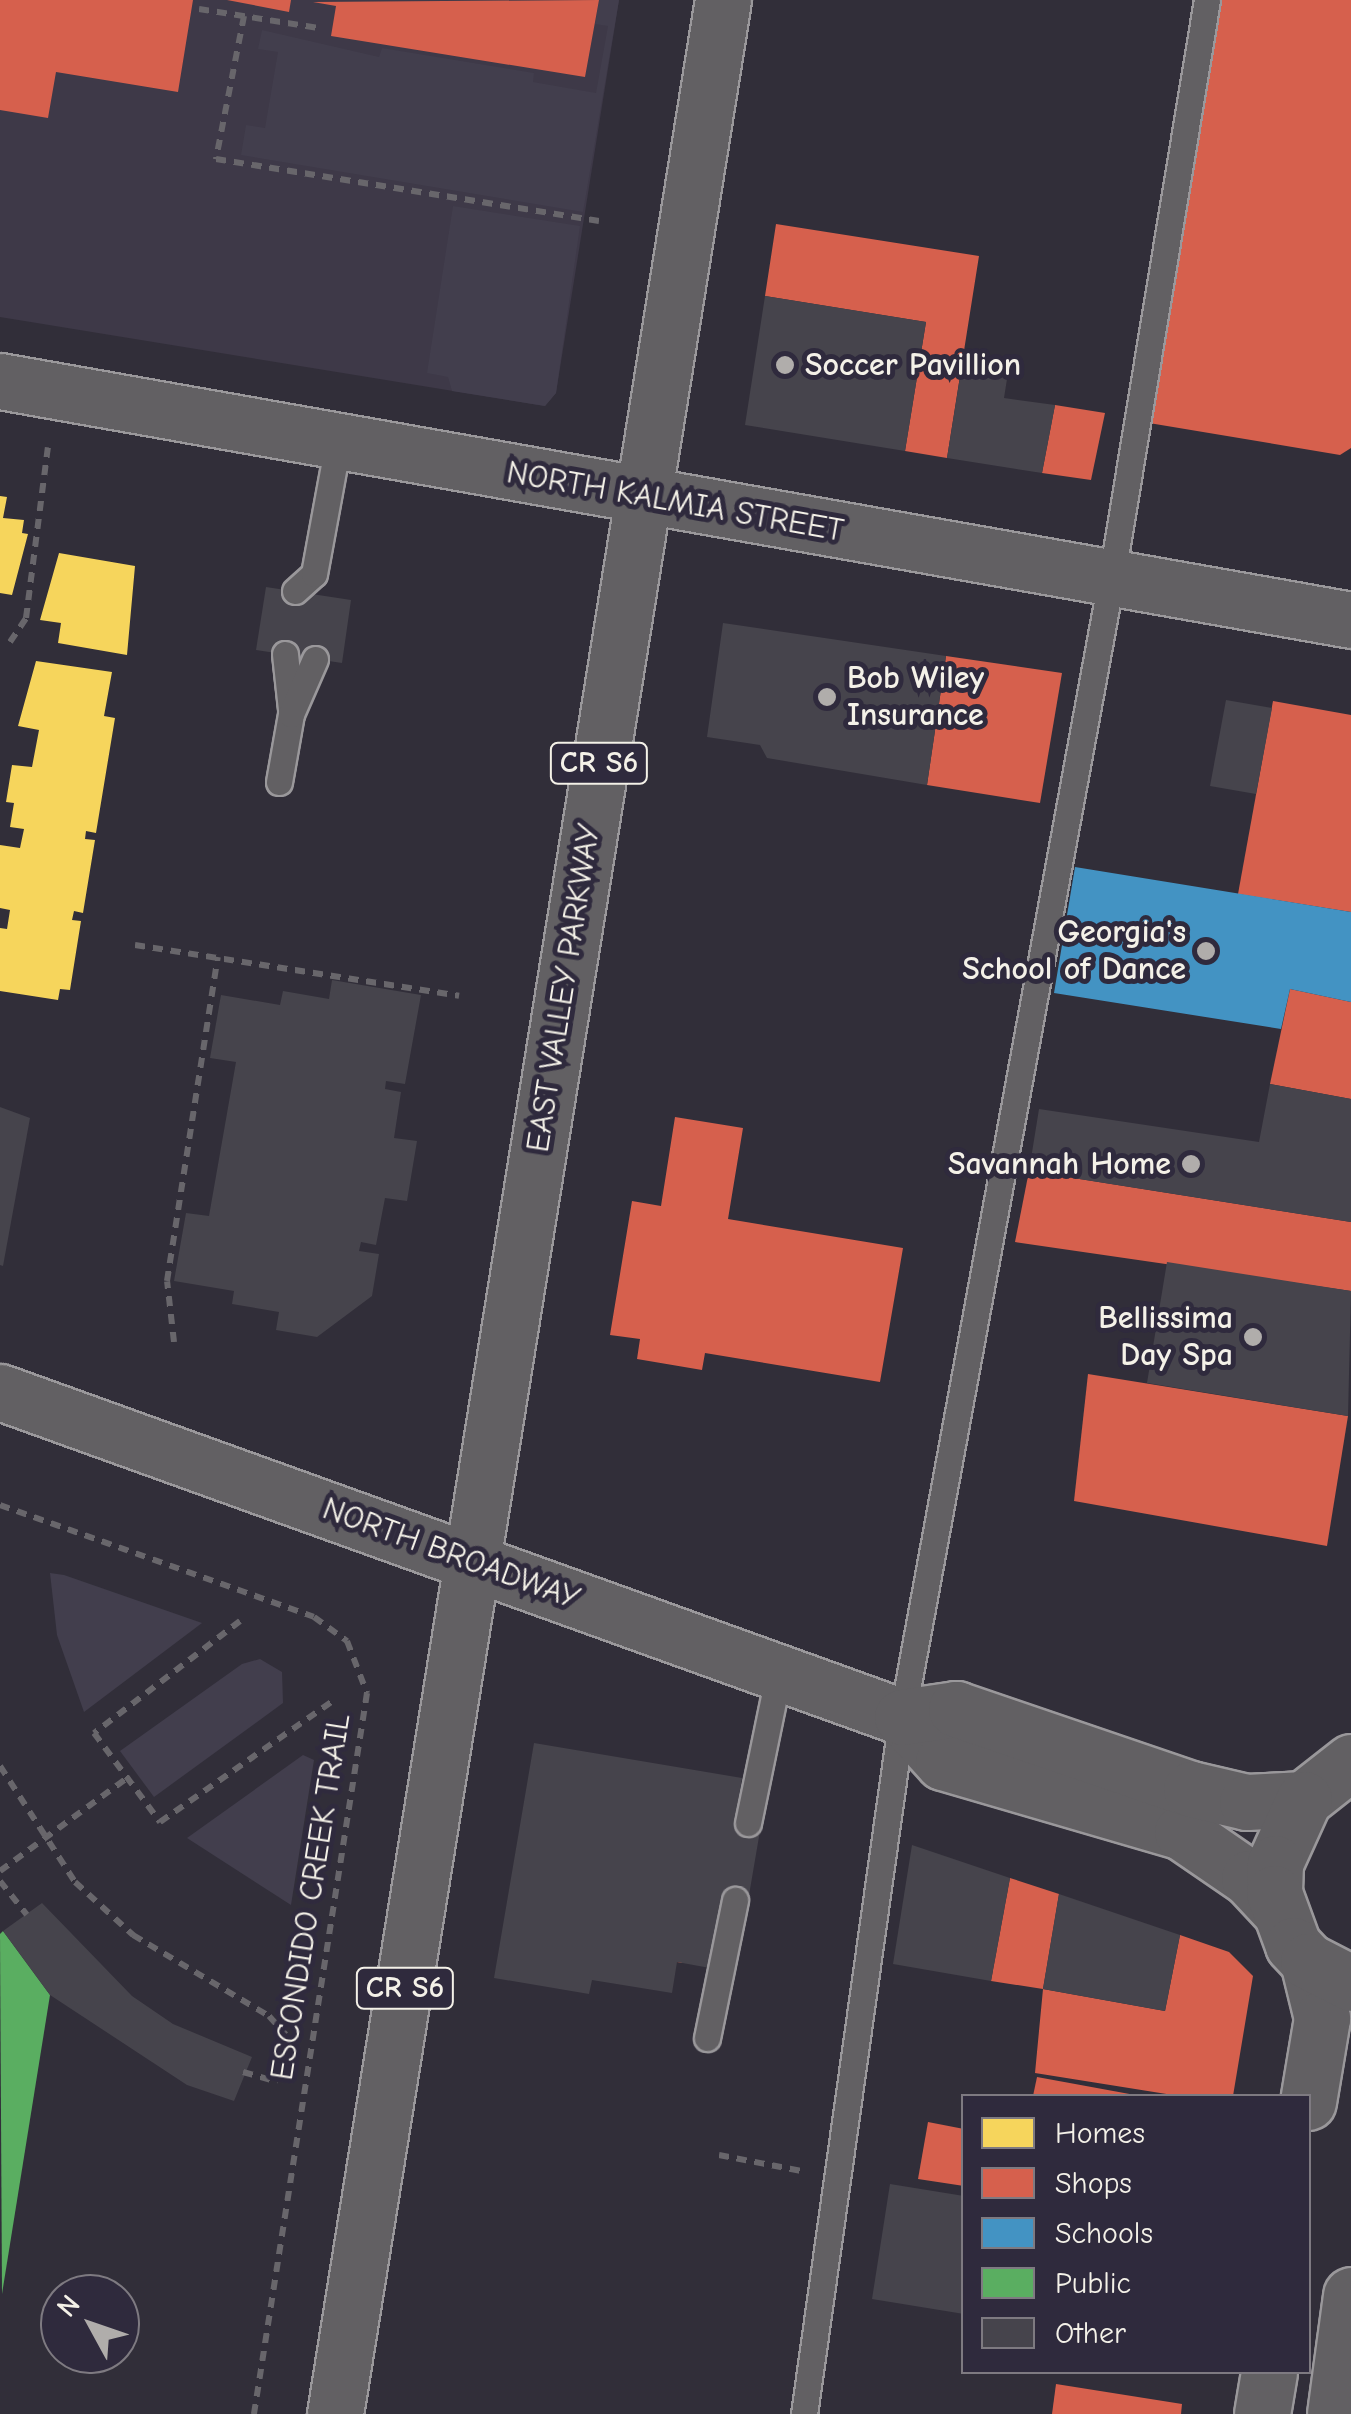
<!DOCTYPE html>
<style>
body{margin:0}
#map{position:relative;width:1351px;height:2414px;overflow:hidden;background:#312e39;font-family:"Comic Neue",sans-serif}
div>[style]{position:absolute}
.built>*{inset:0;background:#3e3948}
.green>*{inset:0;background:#423e4d}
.homes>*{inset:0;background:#f6d55c}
.shops>*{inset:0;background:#d6604d}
.schools>*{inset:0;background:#4393c3}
.public>*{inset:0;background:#5aae61}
.building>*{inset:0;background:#46444c}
.path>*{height:6px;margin-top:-3px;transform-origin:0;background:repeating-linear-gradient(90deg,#68666b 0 10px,transparent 0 18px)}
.roads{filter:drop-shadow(2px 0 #9a989b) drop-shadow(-2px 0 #9a989b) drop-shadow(0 2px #9a989b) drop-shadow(0 -2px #9a989b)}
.service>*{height:25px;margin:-12.5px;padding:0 12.5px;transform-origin:12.5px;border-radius:12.5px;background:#626063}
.tertiary>*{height:55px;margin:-27.5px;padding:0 27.5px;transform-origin:27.5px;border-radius:27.5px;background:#626063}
.secondary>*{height:55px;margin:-27.5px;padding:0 27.5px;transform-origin:27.5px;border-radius:27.5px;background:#626063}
.primary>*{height:55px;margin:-27.5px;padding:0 27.5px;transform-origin:27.5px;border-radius:27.5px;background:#626063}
.dots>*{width:28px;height:28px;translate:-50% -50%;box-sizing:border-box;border:5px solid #2f2a3d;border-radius:50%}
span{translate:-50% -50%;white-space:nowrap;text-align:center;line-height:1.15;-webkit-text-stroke:10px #2f2a3d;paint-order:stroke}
.shield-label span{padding:2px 8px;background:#2f2a3d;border:2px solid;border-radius:8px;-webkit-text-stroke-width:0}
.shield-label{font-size:30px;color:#f4f1e8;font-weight:700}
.poi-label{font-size:32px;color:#f4f1e8;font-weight:700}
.left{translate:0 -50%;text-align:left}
.right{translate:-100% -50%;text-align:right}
.street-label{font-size:32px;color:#f4f1e8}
.legend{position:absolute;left:961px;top:2094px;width:350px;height:280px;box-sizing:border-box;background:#2f2a3d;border:2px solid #7e7a81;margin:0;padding:12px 18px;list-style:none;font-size:30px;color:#f4f1e8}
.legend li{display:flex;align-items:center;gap:20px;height:50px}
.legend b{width:50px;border:2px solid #7e7a81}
.north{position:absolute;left:40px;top:2274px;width:100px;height:100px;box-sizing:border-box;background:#2f2a3d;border:2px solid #7e7a81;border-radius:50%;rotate:310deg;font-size:28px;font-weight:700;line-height:40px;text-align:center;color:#f4f1e8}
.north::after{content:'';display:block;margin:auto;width:35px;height:45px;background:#b0adab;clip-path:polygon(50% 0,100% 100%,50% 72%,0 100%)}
</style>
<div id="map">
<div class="built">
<i style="clip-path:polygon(0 0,619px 0,556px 393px,545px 406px,0 317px)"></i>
</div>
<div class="green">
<i style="clip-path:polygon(599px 0,619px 0,583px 212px,241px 155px,246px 125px,265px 128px,278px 52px,258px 49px,262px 30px,379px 57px,382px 48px,534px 73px,533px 82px,596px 93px,608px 26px,595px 24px)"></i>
<i style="clip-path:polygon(453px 206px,580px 226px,556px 393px,545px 406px,452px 391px,448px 377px,427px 373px)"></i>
<i style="clip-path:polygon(50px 1573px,64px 1575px,202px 1623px,84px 1712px,57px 1635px)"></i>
<i style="clip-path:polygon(260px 1659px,282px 1672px,283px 1703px,154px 1797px,120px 1751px,242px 1664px)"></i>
<i style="clip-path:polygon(303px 1755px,314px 1760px,291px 1905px,187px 1838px)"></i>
</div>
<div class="homes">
<i style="clip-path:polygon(0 496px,7px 497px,3px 518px,24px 520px,22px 533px,28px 534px,12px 595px,0 593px)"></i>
<i style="clip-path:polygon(59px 553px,135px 566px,127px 655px,58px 643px,61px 623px,40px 620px)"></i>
<i style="clip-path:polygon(36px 661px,112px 672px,104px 716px,115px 718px,96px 833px,86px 831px,85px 839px,95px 840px,83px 913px,74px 911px,72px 920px,81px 921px,70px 990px,60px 989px,58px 1000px,0 991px,0 928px,7px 929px,10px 910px,0 908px,0 845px,20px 848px,24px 829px,10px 827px,14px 803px,6px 802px,12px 765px,32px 767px,39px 730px,18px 726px)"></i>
</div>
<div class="shops">
<i style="clip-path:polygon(0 0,193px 0,178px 92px,56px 72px,48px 118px,0 110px)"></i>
<i style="clip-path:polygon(227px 0,291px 0,289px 12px)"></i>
<i style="clip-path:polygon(599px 0,585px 77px,331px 36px,336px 6px,313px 2px)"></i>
<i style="clip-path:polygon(1218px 0,1351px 0,1351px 448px,1340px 455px,1149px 423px)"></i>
<i style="clip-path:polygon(776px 224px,979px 256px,947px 458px,905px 451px,926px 322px,765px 296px)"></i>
<i style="clip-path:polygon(1055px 405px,1105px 413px,1091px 480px,1042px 473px)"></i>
<i style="clip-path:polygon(946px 656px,1062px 673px,1040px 803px,927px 785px)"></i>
<i style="clip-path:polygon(1273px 701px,1351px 715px,1351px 912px,1238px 894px)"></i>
<i style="clip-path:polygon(1290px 989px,1351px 1002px,1351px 1099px,1270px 1084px)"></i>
<i style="clip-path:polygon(675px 1117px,743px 1128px,728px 1219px,903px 1248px,880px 1382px,705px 1353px,702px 1370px,637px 1359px,640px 1339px,610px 1335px,632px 1201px,661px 1206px)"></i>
<i style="clip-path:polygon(1029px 1171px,1351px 1222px,1351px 1291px,1015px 1242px)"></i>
<i style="clip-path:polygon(1088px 1374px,1348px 1416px,1327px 1546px,1074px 1501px)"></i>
<i style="clip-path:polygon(558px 1781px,708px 1804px,683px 1963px,533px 1938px)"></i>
<i style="clip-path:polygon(1010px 1878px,1059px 1894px,1043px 1989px,991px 1981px)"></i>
<i style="clip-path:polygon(1180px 1935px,1229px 1952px,1253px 1976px,1233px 2096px,1179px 2096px,1035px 2073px,1043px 1989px,1165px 2011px)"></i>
<i style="clip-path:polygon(1037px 2077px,1135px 2095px,1135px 2096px,1033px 2096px)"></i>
<i style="clip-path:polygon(928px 2122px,964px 2129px,964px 2186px,918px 2179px)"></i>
<i style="clip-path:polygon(1056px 2384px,1182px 2404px,1181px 2414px,1052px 2414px)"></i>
</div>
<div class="schools">
<i style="clip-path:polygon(1075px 867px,1351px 912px,1351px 1002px,1290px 989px,1281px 1029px,1054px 993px)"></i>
</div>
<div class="public">
<i style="clip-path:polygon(3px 1931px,50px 1995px,2px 2294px,0 1934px)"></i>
</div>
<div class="building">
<i style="clip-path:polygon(765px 296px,926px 322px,905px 451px,745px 425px)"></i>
<i style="clip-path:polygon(964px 352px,1010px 360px,1004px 398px,1055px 405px,1042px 473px,947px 458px)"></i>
<i style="clip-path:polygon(266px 587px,351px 600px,342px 663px,256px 650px)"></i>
<i style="clip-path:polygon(723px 623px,946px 656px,927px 785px,767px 758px,760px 745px,707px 737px)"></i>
<i style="clip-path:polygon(1226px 700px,1272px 708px,1256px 794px,1210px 786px)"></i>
<i style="clip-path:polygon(332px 980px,421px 995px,405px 1084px,386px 1081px,385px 1089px,401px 1092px,394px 1138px,417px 1141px,407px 1201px,385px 1198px,376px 1245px,361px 1242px,359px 1251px,379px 1254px,372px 1296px,317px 1337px,276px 1330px,279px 1312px,232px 1304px,234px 1291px,174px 1281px,186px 1213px,209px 1216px,236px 1062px,210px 1058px,221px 995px,280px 1005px,283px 991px,329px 999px)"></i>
<i style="clip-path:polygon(1270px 1084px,1351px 1099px,1351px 1222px,1029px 1171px,1039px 1109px,1259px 1142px)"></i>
<i style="clip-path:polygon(0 1107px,30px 1118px,3px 1266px,0 1265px)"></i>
<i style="clip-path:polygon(1167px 1262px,1351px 1291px,1348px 1416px,1147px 1383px)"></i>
<i style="clip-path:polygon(534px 1743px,742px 1778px,735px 1820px,761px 1825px,748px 1901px,722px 1898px,710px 1968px,677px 1962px,672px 1993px,592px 1980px,589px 1994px,494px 1978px)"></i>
<i style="clip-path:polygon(912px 1845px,1010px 1878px,991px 1981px,893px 1964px)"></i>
<i style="clip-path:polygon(1059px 1894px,1180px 1935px,1165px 2011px,1043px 1989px)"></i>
<i style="clip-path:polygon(42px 1903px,132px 1996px,173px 2024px,252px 2057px,234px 2101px,187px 2085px,50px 1995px,3px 1931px)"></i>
<i style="clip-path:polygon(890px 2184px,964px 2196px,964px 2314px,872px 2299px)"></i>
</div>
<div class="path">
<i style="left:199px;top:9px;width:121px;rotate:9deg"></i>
<i style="left:244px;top:16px;width:146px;rotate:101.1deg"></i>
<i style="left:216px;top:159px;width:388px;rotate:9.2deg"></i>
<i style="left:10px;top:642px;width:29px;rotate:-56deg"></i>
<i style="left:26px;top:618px;width:172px;rotate:-82.7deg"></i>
<i style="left:135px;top:945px;width:328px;rotate:8.9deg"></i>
<i style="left:174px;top:1342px;width:61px;rotate:-96.5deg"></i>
<i style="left:167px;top:1281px;width:328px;rotate:-81.1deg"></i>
<i style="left:0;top:1505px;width:333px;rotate:19.6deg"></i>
<i style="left:314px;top:1617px;width:41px;rotate:36deg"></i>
<i style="left:347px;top:1641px;width:56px;rotate:69deg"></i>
<i style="left:367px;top:1693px;width:730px;rotate:98.91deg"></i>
<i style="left:240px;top:1621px;width:184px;rotate:142.5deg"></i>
<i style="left:94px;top:1733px;width:111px;rotate:53.4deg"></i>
<i style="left:160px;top:1822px;width:213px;rotate:-35deg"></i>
<i style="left:0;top:1766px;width:138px;rotate:57.1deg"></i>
<i style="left:75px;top:1882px;width:79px;rotate:42.4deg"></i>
<i style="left:133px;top:1935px;width:158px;rotate:30.8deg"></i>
<i style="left:269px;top:2016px;width:25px;rotate:48deg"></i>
<i style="left:0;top:1871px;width:157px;rotate:-36.2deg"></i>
<i style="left:0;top:1881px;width:43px;rotate:51.5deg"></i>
<i style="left:243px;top:2072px;width:36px;rotate:16deg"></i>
<i style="left:719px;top:2155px;width:84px;rotate:11deg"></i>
</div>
<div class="roads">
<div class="service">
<i style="left:295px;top:591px;width:25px;rotate:-42deg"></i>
<i style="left:314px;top:574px;width:133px;rotate:-79.6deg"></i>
<i style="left:285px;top:654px;width:55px;rotate:83.8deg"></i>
<i style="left:279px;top:782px;width:69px;rotate:-80deg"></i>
<i style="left:291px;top:714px;width:60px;rotate:-66.4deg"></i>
<i style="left:748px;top:1823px;width:154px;rotate:-78.4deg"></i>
<i style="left:707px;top:2038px;width:141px;rotate:-78.5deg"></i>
<i style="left:804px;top:2414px;width:704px;rotate:-82deg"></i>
<i style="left:902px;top:1717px;width:1161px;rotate:-79.58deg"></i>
<i style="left:1112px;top:575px;width:583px;rotate:-80.62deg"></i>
</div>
<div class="tertiary">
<i style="left:0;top:381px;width:1372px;rotate:10.03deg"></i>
</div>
<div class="secondary">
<i style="left:1308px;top:1961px;width:59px;rotate:76.2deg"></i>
<i style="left:1322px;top:2018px;width:85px;rotate:99.5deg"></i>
<i style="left:1262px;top:2414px;width:43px;rotate:-80.5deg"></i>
<i style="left:1335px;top:2414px;width:120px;rotate:-82.3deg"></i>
</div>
<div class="primary">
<i style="left:0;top:1392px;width:959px;rotate:19.81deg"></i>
<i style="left:902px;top:1717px;width:61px;rotate:47.7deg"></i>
<i style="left:943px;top:1762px;width:249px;rotate:16.3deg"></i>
<i style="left:1182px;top:1832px;width:81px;rotate:34.5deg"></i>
<i style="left:1249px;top:1878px;width:42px;rotate:46.9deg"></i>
<i style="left:902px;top:1717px;width:55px;rotate:-8.4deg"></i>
<i style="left:956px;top:1709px;width:248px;rotate:18.8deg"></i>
<i style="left:1191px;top:1789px;width:57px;rotate:13.1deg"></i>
<i style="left:1247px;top:1802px;width:57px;rotate:-3deg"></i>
<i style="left:1351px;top:1762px;width:60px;rotate:141.8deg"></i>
<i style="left:1304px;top:1799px;width:70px;rotate:114.4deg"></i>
<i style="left:1275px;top:1863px;width:30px;rotate:92deg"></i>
<i style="left:1274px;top:1893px;width:55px;rotate:69.9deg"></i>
<i style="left:1293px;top:1945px;width:22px;rotate:47deg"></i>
<i style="left:1308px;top:1961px;width:48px;rotate:27.1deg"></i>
<i style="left:335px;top:2414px;width:2445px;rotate:-80.87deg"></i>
</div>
</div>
<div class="dots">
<i style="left:785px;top:365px;background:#b0adab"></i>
<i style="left:827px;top:697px;background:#b0adab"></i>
<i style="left:1206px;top:951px;background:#b0adab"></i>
<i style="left:1191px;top:1164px;background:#b0adab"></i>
<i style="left:1253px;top:1337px;background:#b0adab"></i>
</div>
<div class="shield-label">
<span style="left:599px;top:763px">CR S6</span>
<span style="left:405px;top:1988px">CR S6</span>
</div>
<div class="poi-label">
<span class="left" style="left:805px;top:365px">Soccer Pavillion</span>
<span class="left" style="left:847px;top:697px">Bob Wiley<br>Insurance</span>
<span class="right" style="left:1186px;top:951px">Georgia's<br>School of Dance</span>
<span class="right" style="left:1171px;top:1164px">Savannah Home</span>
<span class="right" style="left:1233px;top:1337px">Bellissima<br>Day Spa</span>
</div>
<div class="street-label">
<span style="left:675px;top:502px;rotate:10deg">NORTH KALMIA STREET</span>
<span style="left:564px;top:988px;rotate:-81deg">EAST VALLEY PARKWAY</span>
<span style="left:451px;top:1554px;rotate:20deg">NORTH BROADWAY</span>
<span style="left:311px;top:1897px;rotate:-81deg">ESCONDIDO CREEK TRAIL</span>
</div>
<ul class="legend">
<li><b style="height:28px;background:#f6d55c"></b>Homes</li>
<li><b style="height:28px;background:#d6604d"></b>Shops</li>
<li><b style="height:28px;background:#4393c3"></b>Schools</li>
<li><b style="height:28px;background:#5aae61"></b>Public</li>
<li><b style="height:28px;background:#46444c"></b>Other</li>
</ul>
<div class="north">N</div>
</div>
